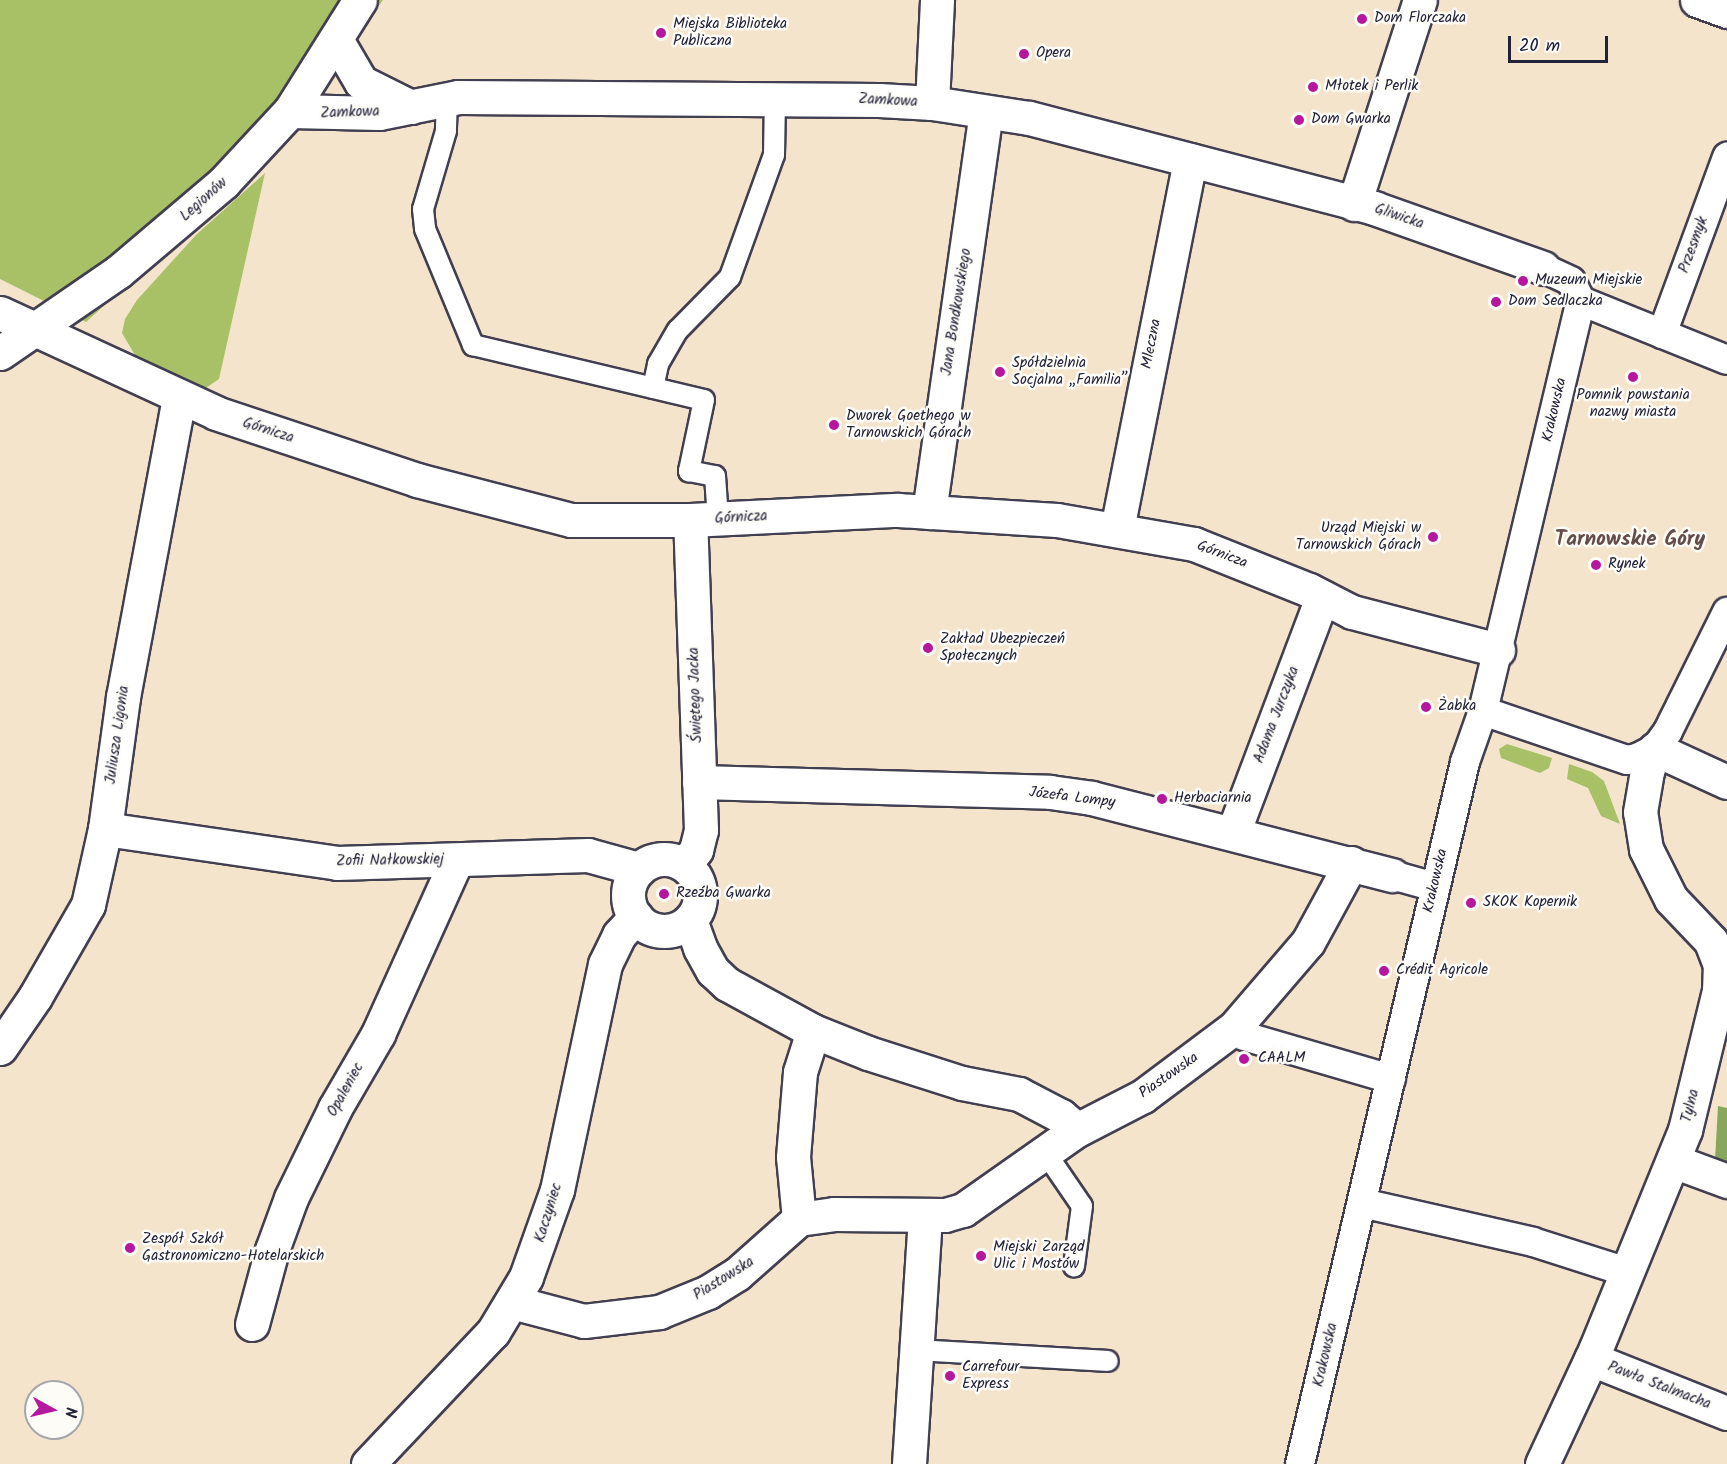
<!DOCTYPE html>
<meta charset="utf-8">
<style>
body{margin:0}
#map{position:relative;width:1727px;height:1464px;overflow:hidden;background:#f5e4cc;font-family:Kalam,sans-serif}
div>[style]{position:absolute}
.green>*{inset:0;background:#a8c167}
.forest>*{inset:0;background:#86a75c}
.roads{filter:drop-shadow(2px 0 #423f51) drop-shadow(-2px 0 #423f51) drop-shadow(0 2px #423f51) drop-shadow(0 -2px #423f51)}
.service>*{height:20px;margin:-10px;padding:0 10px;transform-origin:10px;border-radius:10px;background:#fff}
.pedestrian>*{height:28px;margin:-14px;padding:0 14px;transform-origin:14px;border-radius:14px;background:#fff}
.minor>*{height:33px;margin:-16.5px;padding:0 16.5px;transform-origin:16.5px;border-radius:16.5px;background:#fff}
.minor>.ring{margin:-16.5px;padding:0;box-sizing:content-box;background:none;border:33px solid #fff;border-radius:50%}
.tertiary>*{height:33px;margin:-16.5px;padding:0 16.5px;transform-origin:16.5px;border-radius:16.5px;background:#fff}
.dots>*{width:16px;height:16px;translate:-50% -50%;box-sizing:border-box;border:3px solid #fdfcf7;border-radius:50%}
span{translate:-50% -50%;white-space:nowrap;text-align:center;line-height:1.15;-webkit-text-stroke:5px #fdfcf7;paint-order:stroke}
.poi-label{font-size:15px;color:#22223b}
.left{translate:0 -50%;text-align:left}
.right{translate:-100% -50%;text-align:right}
.street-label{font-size:15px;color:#22223b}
.district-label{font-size:21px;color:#634c4a;font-weight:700}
.north{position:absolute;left:24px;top:1380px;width:60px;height:60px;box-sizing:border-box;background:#fdfcf7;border:2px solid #a5a5ac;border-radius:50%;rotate:98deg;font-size:16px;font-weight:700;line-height:24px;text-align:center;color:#22223b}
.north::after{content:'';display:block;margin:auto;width:21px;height:27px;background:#b5179e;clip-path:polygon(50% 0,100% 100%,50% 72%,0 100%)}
.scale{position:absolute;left:1508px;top:36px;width:100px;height:27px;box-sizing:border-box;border:3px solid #22223b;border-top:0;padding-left:8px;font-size:18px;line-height:21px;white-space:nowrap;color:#22223b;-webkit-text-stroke:4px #fdfcf7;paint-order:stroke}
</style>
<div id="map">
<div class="green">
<i style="clip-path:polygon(0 0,383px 0,271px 155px,86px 322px,0 279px)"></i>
<i style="clip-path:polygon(265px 173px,219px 379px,203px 390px,139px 362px,122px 333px,125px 319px,137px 300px,196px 235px)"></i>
<i style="clip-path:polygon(1507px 744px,1552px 758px,1549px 768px,1540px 773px,1501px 758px,1499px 749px)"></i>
<i style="clip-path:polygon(1569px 764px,1592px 772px,1604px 781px,1620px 824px,1601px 816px,1588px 788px,1567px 779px)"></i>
</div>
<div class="forest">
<i style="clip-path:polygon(1718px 1106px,1727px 1108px,1727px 1164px,1715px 1160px)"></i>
</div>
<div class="roads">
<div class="service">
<i style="left:447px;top:99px;width:32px;rotate:92deg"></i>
<i style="left:446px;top:131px;width:81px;rotate:106.4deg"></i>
<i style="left:423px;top:209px;width:20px;rotate:84deg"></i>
<i style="left:425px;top:229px;width:126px;rotate:67.5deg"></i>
<i style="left:473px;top:345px;width:237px;rotate:13.4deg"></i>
<i style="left:704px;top:400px;width:73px;rotate:101.9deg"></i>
<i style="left:689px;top:471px;width:26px;rotate:11deg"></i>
<i style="left:715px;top:476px;width:43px;rotate:86deg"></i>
<i style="left:653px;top:388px;width:25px;rotate:-78deg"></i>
<i style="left:658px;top:364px;width:39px;rotate:-60deg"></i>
<i style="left:678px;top:330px;width:74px;rotate:-45.5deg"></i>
<i style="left:730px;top:277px;width:130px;rotate:-70.2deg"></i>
<i style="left:774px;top:155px;width:56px;rotate:-89deg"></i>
<i style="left:1045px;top:1152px;width:65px;rotate:55.6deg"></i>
<i style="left:1082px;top:1206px;width:61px;rotate:97.6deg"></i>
<i style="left:917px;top:1350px;width:191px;rotate:3.3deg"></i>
</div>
<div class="pedestrian">
<i style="left:1581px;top:301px;width:157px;rotate:22deg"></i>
<i style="left:1662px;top:334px;width:189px;rotate:-69.8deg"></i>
<i style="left:1483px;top:711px;width:152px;rotate:18.8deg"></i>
<i style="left:1627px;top:760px;width:10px;rotate:-11deg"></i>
<i style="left:1637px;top:758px;width:20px;rotate:-27deg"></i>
<i style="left:1655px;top:749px;width:22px;rotate:-54deg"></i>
<i style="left:1668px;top:731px;width:133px;rotate:-63.6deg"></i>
<i style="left:1392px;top:875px;width:45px;rotate:15.6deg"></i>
<i style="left:1244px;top:1036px;width:153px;rotate:16.3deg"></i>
<i style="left:1362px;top:1203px;width:175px;rotate:12.8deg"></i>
<i style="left:1533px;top:1242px;width:99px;rotate:17.7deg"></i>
<i style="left:1300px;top:1464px;width:721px;rotate:-76.77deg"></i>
<i style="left:1465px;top:762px;width:54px;rotate:-70.6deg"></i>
<i style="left:1483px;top:711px;width:422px;rotate:-76.6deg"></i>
<i style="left:1581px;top:301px;width:22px;rotate:-117deg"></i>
<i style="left:1571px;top:281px;width:31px;rotate:-155deg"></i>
</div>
<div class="minor">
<i style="left:1697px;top:0;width:32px;rotate:20deg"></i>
<i style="left:337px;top:41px;width:48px;rotate:59.7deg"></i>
<i style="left:361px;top:82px;width:56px;rotate:26.6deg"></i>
<i style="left:932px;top:103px;width:103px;rotate:-87.2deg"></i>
<i style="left:290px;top:111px;width:89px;rotate:1.3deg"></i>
<i style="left:379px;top:113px;width:81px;rotate:-11.4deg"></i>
<i style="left:458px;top:97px;width:421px;rotate:0.4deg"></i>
<i style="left:879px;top:100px;width:53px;rotate:3.2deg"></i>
<i style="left:932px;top:103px;width:98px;rotate:8.8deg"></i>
<i style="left:1029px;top:118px;width:357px;rotate:14.6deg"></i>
<i style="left:1374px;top:208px;width:179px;rotate:19.5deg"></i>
<i style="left:1354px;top:204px;width:214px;rotate:-72.1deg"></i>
<i style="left:0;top:313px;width:238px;rotate:24.8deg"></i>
<i style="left:216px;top:413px;width:212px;rotate:18.4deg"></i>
<i style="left:417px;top:480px;width:159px;rotate:14.6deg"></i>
<i style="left:571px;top:520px;width:119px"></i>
<i style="left:690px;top:520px;width:208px;rotate:-2.8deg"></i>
<i style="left:898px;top:510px;width:159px;rotate:3.6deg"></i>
<i style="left:1057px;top:520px;width:139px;rotate:9.9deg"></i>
<i style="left:1194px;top:544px;width:124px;rotate:21.8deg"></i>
<i style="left:1309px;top:590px;width:48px;rotate:27.1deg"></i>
<i style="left:1352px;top:612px;width:151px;rotate:14.6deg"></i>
<i style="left:929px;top:512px;width:403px;rotate:-81.9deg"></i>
<i style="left:1117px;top:529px;width:376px;rotate:-78.8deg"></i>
<i style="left:699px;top:782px;width:351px;rotate:1.6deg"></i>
<i style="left:1050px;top:792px;width:42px;rotate:8.1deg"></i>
<i style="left:1092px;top:798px;width:310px;rotate:14.4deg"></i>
<i style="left:105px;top:829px;width:234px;rotate:8.3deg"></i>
<i style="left:337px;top:863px;width:251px;rotate:-1.8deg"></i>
<i style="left:588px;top:855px;width:53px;rotate:15.4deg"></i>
<i style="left:1233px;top:833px;width:252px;rotate:-69.3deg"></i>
<i class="ring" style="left:628px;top:859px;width:39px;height:39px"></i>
<i style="left:685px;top:865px;width:19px;rotate:-54deg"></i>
<i style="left:696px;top:850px;width:21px;rotate:-76deg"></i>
<i style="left:701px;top:830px;width:310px;rotate:-92deg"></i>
<i style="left:690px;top:920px;width:30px;rotate:70deg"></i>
<i style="left:700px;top:948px;width:26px;rotate:61deg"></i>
<i style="left:713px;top:971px;width:19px;rotate:43deg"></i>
<i style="left:727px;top:984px;width:98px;rotate:28.7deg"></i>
<i style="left:813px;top:1031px;width:59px;rotate:21.8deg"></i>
<i style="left:868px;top:1053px;width:99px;rotate:17.7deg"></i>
<i style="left:962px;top:1083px;width:58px;rotate:10.9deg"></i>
<i style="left:1019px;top:1094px;width:47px;rotate:27.6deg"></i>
<i style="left:1061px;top:1116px;width:21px;rotate:41deg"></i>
<i style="left:0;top:1048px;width:62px;rotate:-55.5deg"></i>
<i style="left:35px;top:997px;width:106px;rotate:-60.1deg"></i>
<i style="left:88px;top:905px;width:78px;rotate:-77.4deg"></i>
<i style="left:105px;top:829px;width:133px;rotate:-82.2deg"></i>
<i style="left:123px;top:697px;width:303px;rotate:-79.4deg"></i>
<i style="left:1673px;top:1161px;width:58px;rotate:20.3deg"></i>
<i style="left:799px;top:1219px;width:62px;rotate:-95.5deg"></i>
<i style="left:793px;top:1157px;width:85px;rotate:-85.3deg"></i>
<i style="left:800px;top:1072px;width:43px;rotate:-72.4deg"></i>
<i style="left:512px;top:1302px;width:74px;rotate:14.8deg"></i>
<i style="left:584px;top:1321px;width:76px;rotate:-6.8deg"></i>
<i style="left:659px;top:1312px;width:53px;rotate:-22.2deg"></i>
<i style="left:708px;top:1292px;width:34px;rotate:-32deg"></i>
<i style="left:737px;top:1274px;width:83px;rotate:-41.6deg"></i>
<i style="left:799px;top:1219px;width:35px;rotate:-8deg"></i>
<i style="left:834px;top:1214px;width:111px;rotate:0.5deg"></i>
<i style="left:945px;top:1215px;width:19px;rotate:-16deg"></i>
<i style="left:963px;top:1210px;width:139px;rotate:-35.1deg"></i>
<i style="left:1077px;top:1130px;width:74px;rotate:-27.3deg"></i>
<i style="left:1143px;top:1096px;width:114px;rotate:-36.8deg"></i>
<i style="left:1234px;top:1028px;width:113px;rotate:-49.3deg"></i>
<i style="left:1308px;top:942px;width:90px;rotate:-61.4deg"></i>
<i style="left:252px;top:1324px;width:77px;rotate:-74.9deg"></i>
<i style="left:272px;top:1250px;width:55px;rotate:-69.9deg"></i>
<i style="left:291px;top:1198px;width:100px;rotate:-63.9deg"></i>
<i style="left:335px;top:1108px;width:86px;rotate:-59.8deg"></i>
<i style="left:378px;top:1034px;width:190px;rotate:-65.7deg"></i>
<i style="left:1591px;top:1359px;width:146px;rotate:21.7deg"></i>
<i style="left:368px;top:1464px;width:182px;rotate:-46.6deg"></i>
<i style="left:493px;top:1332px;width:64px;rotate:-59deg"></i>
<i style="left:526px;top:1277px;width:92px;rotate:-70.4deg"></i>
<i style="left:557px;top:1190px;width:231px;rotate:-78deg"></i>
<i style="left:605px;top:964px;width:32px;rotate:-64deg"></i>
<i style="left:619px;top:935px;width:25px;rotate:-47deg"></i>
<i style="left:909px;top:1464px;width:249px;rotate:-86.3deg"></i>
<i style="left:1542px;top:1464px;width:128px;rotate:-65deg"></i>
<i style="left:1596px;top:1348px;width:235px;rotate:-67.8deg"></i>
<i style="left:1685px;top:1130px;width:143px;rotate:-76.3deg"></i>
<i style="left:1719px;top:991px;width:26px;rotate:-88deg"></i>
<i style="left:1720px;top:965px;width:26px;rotate:-111deg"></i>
<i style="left:1711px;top:941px;width:58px;rotate:-133.6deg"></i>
<i style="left:1671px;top:899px;width:56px;rotate:-116.6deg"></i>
<i style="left:1646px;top:849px;width:37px;rotate:-99deg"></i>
<i style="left:1640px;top:812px;width:42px;rotate:-80.3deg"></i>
<i style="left:1647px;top:771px;width:23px;rotate:-70deg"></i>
<i style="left:1655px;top:749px;width:79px;rotate:24.6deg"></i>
</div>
<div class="tertiary">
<i style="left:0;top:353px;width:143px;rotate:-34.5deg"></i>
<i style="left:118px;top:272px;width:139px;rotate:-40.3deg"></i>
<i style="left:224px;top:182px;width:97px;rotate:-47.1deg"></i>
<i style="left:290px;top:111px;width:131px;rotate:-57.8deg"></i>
</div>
</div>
<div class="dots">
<i style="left:1362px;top:19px;background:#b5179e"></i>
<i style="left:661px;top:33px;background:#b5179e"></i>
<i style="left:1024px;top:54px;background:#b5179e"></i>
<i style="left:1313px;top:87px;background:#b5179e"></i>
<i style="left:1299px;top:120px;background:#b5179e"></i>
<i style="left:1523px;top:281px;background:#b5179e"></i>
<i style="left:1496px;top:302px;background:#b5179e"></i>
<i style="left:1000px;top:372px;background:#b5179e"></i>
<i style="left:1633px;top:377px;background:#b5179e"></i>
<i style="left:834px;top:425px;background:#b5179e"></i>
<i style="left:1433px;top:537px;background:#b5179e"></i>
<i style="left:1596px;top:565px;background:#b5179e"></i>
<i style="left:928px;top:648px;background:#b5179e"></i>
<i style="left:1426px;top:707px;background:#b5179e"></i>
<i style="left:1162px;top:799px;background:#b5179e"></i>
<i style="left:664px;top:894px;background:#b5179e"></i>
<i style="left:1471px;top:903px;background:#b5179e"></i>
<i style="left:1384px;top:971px;background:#b5179e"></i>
<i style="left:1244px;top:1059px;background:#b5179e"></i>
<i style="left:130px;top:1248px;background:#b5179e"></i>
<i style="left:981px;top:1256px;background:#b5179e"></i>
<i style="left:950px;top:1376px;background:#b5179e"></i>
</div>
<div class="poi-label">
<span class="left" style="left:1374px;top:19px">Dom Florczaka</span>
<span class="left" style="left:673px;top:33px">Miejska Biblioteka<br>Publiczna</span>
<span class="left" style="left:1036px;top:54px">Opera</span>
<span class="left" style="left:1325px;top:87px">Młotek i Perlik</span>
<span class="left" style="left:1311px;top:120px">Dom Gwarka</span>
<span class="left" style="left:1535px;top:281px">Muzeum Miejskie</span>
<span class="left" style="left:1508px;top:302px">Dom Sedlaczka</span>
<span class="left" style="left:1012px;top:372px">Spółdzielnia<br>Socjalna „Familia”</span>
<span style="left:1633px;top:404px">Pomnik powstania<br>nazwy miasta</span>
<span class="left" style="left:846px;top:425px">Dworek Goethego w<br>Tarnowskich Górach</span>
<span class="right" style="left:1421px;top:537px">Urząd Miejski w<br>Tarnowskich Górach</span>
<span class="left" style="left:1608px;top:565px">Rynek</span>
<span class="left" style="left:940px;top:648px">Zakład Ubezpieczeń<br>Społecznych</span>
<span class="left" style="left:1438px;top:707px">Żabka</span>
<span class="left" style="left:1174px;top:799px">Herbaciarnia</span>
<span class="left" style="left:676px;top:894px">Rzeźba Gwarka</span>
<span class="left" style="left:1483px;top:903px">SKOK Kopernik</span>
<span class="left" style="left:1396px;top:971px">Crédit Agricole</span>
<span class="left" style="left:1258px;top:1059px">CAALM</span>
<span class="left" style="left:142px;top:1248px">Zespół Szkół<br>Gastronomiczno-Hotelarskich</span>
<span class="left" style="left:993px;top:1256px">Miejski Zarząd<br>Ulic i Mostów</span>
<span class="left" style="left:962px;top:1376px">Carrefour<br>Express</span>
</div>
<div class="street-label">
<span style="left:888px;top:101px;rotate:3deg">Zamkowa</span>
<span style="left:350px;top:113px;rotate:-2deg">Zamkowa</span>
<span style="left:204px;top:200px;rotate:-42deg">Legionów</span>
<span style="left:1399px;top:217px;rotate:19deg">Gliwicka</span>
<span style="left:1694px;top:245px;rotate:-70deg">Przesmyk</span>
<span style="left:957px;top:312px;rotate:-81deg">Jana Bondkowskiego</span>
<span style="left:1152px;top:344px;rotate:-79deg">Mleczna</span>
<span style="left:1555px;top:410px;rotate:-77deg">Krakowska</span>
<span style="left:268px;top:431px;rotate:18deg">Górnicza</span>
<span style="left:741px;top:518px;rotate:-3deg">Górnicza</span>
<span style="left:1222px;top:555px;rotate:21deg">Górnicza</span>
<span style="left:696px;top:695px;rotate:-92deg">Świętego Jacka</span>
<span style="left:1277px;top:715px;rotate:-69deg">Adama Jurczyka</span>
<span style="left:118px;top:735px;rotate:-82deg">Juliusza Ligonia</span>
<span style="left:1072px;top:798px;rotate:7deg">Józefa Lompy</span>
<span style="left:390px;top:861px;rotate:-1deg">Zofii Nałkowskiej</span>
<span style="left:1436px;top:881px;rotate:-77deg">Krakowska</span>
<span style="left:1169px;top:1076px;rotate:-35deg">Piastowska</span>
<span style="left:346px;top:1090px;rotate:-61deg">Opaleniec</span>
<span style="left:1691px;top:1106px;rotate:-76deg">Tylna</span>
<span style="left:549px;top:1213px;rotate:-73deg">Kaczyniec</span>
<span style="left:724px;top:1279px;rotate:-32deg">Piastowska</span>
<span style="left:1326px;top:1355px;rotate:-77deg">Krakowska</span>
<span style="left:1659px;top:1386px;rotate:21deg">Pawła Stalmacha</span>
</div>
<div class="district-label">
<span style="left:1630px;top:540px">Tarnowskie Góry</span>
</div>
<div class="north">N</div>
<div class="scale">20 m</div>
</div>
